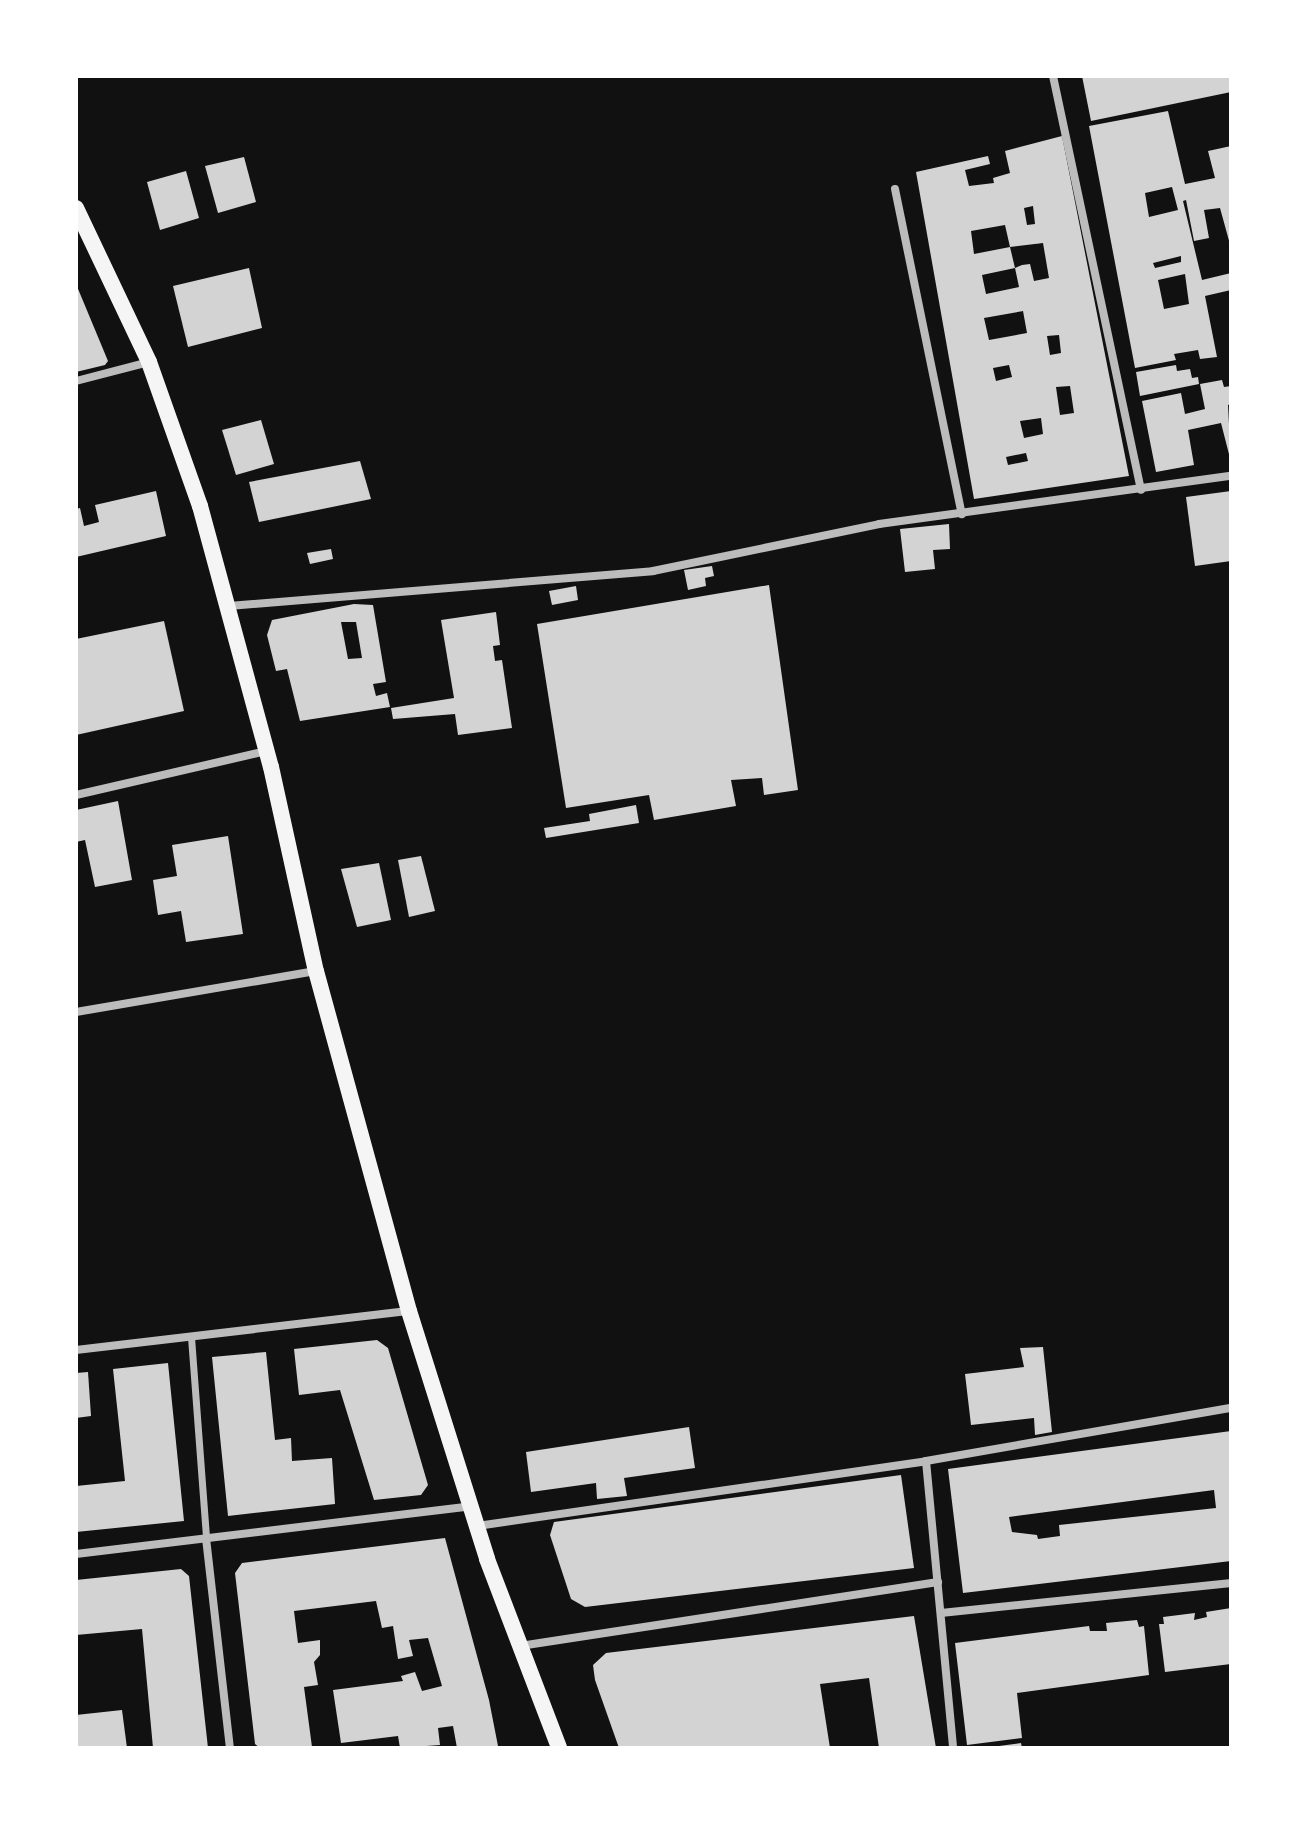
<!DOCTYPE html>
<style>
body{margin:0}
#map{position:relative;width:1307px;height:1824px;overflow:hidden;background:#111;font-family:"Times New Roman",serif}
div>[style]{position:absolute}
.building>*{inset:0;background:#d3d3d3}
.pedestrian>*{height:7px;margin:-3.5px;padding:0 3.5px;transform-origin:3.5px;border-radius:3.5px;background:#bcbcbc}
.minor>*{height:8px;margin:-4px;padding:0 4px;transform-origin:4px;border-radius:4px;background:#bcbcbc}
.secondary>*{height:16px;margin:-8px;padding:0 8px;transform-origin:8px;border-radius:8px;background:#f5f5f5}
span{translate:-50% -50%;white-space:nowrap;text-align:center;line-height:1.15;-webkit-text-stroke:6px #fff;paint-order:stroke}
.frame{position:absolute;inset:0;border:78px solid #fff;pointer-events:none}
</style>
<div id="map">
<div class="building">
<i style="clip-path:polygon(1082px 76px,1231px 76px,1231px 92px,1091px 121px)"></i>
<i style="clip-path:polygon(evenodd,1168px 111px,1185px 184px,1215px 178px,1208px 151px,1231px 146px,1231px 248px,1220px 208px,1204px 210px,1209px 238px,1194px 241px,1186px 200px,1183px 201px,1202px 280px,1231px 273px,1231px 290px,1205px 296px,1217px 357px,1200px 359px,1198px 350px,1174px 354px,1176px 360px,1135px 368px,1089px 126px,1168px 111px,1172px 187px,1178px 210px,1149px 217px,1145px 193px,1172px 187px,1168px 111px,1181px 256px,1181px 262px,1155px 268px,1153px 263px,1181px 256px,1168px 111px,1185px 274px,1189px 304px,1164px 309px,1158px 280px,1185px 274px)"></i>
<i style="clip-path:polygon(evenodd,1062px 136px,1129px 476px,974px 499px,916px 172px,988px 156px,990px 164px,965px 170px,969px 186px,994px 183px,993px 178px,1010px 173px,1005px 151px,1062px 136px,1033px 206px,1035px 224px,1027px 225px,1024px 208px,1033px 206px,1062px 136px,1005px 225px,1010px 247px,974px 254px,971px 231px,1005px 225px,1062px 136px,1043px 243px,1049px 278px,1034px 281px,1030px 264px,1022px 265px,1015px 268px,1019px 287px,986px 294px,982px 275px,1015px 268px,1010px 247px,1043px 243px,1062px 136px,1023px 311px,1027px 333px,989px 340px,984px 318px,1023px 311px,1062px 136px,1059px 335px,1061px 353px,1050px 355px,1047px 336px,1059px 335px,1062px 136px,1009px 365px,1012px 377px,996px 381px,993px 368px,1009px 365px,1062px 136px,1070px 386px,1074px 413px,1060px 415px,1056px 387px,1070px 386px,1062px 136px,1041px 418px,1043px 434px,1024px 438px,1020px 421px,1041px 418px,1062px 136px,1026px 453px,1028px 461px,1008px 465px,1006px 457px,1026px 453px)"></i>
<i style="clip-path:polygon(244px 157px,256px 202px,218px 213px,205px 166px)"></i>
<i style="clip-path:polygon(186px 171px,199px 218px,160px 230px,147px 182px)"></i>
<i style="clip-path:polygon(249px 268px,262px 328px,188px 347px,173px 286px)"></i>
<i style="clip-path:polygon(76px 284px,108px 361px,105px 365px,76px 372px)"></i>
<i style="clip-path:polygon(1176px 365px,1177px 371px,1190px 369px,1192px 378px,1198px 377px,1199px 384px,1140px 396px,1136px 372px)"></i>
<i style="clip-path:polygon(1222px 380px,1224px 387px,1231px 386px,1231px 404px,1228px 405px,1231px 462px,1221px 423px,1188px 430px,1194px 465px,1156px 472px,1142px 401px,1181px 393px,1185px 414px,1205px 409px,1200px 384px)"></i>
<i style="clip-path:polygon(261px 420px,274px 464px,236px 475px,222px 430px)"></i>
<i style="clip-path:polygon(360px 461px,371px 499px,259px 522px,249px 482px)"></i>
<i style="clip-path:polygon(156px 491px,166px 536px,76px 557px,76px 509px,80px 508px,84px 526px,99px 522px,95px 505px)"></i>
<i style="clip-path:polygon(1231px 491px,1231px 561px,1195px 566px,1186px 497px)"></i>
<i style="clip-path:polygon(949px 524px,950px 549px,933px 550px,935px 569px,905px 572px,900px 529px)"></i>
<i style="clip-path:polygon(331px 549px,333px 559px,310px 564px,307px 553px)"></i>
<i style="clip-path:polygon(712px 566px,714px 576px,705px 578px,706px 586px,688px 590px,684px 570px)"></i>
<i style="clip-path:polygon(769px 585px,798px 790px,764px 795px,762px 778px,731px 780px,736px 806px,654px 820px,649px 795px,566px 808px,537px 624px)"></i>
<i style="clip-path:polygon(576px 586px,578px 600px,552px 605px,549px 591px)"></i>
<i style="clip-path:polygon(evenodd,354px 604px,373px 605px,386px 682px,373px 684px,376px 696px,387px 693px,390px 707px,300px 721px,287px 669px,276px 671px,267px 635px,272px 620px,354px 604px,341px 622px,356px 622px,362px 658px,348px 659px,341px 622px)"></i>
<i style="clip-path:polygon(496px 612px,500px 645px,493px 646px,495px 661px,502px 660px,512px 728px,458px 735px,455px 714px,393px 719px,391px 708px,454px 698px,441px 620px)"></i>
<i style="clip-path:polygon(164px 621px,184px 711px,76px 735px,76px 639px)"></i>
<i style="clip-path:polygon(118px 801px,132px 880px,95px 887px,85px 840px,76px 842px,76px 810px)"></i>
<i style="clip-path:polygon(636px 805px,639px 823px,546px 838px,544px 828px,590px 821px,589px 814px)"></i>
<i style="clip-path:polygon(228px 836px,243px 934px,186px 942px,181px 911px,158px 915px,153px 880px,177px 876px,172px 845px)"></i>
<i style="clip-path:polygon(421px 856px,435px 911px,409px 917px,398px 860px)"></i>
<i style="clip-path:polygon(379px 863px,391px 920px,357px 927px,341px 869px)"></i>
<i style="clip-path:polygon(377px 1340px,388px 1348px,428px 1485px,421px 1495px,374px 1500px,340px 1390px,299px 1395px,294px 1349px)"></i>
<i style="clip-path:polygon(1043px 1347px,1052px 1432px,1035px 1435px,1034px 1418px,971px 1425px,965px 1374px,1024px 1367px,1020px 1348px)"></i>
<i style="clip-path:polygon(266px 1352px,275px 1440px,291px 1438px,292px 1461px,332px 1458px,335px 1504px,228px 1516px,212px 1357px)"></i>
<i style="clip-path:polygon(168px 1363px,184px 1521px,76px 1532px,76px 1486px,125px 1481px,113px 1369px)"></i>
<i style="clip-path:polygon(88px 1372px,91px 1416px,76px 1418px,76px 1373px)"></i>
<i style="clip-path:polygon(689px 1427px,695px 1468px,624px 1478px,627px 1496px,597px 1499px,596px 1483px,531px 1492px,526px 1452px)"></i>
<i style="clip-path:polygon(evenodd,1231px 1431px,1231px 1561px,963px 1593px,948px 1469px,1231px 1431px,1214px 1490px,1216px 1508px,1059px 1525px,1060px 1536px,1038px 1539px,1037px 1535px,1012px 1532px,1009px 1517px,1214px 1490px)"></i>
<i style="clip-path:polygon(901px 1475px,914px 1568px,585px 1607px,571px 1599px,550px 1535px,554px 1522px)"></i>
<i style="clip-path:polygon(445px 1538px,489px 1700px,498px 1746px,457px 1748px,453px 1726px,438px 1728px,440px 1745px,400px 1748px,398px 1736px,341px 1743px,333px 1690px,403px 1681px,401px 1676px,415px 1672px,422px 1691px,442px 1686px,428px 1638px,409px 1640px,413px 1656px,398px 1659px,393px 1626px,382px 1628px,376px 1601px,294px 1611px,298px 1643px,320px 1640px,320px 1655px,314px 1662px,318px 1685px,304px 1687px,312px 1747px,260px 1748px,255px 1744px,235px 1573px,242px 1563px)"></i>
<i style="clip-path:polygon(181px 1569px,189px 1576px,208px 1748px,153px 1748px,142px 1629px,76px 1635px,76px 1580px)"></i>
<i style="clip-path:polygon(1231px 1608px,1231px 1664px,1165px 1672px,1159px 1624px,1164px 1624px,1163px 1617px,1195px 1613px,1194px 1620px,1207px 1617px,1206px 1612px)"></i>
<i style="clip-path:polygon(914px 1616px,936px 1748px,879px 1748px,869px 1678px,820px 1684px,830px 1748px,619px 1748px,595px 1680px,593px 1665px,606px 1653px)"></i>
<i style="clip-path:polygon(1137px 1620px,1139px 1627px,1144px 1626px,1149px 1675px,1017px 1693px,1022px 1738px,967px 1745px,955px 1643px,1089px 1626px,1090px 1631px,1107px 1631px,1106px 1623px)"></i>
<i style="clip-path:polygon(122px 1710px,127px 1748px,76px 1748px,76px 1715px)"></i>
<i style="clip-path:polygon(1021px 1743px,1022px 1748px,999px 1748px,999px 1746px)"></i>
</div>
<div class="pedestrian">
<i style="left:191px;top:1337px;width:202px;rotate:85.7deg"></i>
</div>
<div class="minor">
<i style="left:1053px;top:76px;width:423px;rotate:78deg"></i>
<i style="left:895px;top:189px;width:332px;rotate:78.4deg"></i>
<i style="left:76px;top:381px;width:75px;rotate:-14.6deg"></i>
<i style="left:229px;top:606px;width:425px;rotate:-4.7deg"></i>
<i style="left:653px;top:571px;width:231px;rotate:-11.7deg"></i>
<i style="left:879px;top:524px;width:355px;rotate:-7.8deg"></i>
<i style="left:76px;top:795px;width:195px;rotate:-13deg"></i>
<i style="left:76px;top:1012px;width:243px;rotate:-9.7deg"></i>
<i style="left:76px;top:1350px;width:334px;rotate:-6.7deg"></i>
<i style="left:926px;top:1461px;width:288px;rotate:84.6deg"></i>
<i style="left:477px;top:1526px;width:454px;rotate:-8.2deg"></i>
<i style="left:926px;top:1461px;width:310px;rotate:-9.9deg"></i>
<i style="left:206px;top:1538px;width:211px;rotate:83.5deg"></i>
<i style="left:76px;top:1554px;width:398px;rotate:-6.9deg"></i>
<i style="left:941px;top:1613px;width:292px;rotate:-5.9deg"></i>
<i style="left:520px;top:1646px;width:423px;rotate:-8.7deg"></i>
</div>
<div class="secondary">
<i style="left:76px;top:208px;width:170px;rotate:64.6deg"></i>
<i style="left:149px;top:362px;width:153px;rotate:70.5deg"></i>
<i style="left:200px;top:506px;width:270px;rotate:74.8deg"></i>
<i style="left:271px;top:767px;width:209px;rotate:77.6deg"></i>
<i style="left:316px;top:971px;width:352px;rotate:74.7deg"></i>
<i style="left:409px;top:1311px;width:260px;rotate:72.5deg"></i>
<i style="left:487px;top:1559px;width:202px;rotate:69.1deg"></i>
</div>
<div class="frame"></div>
</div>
